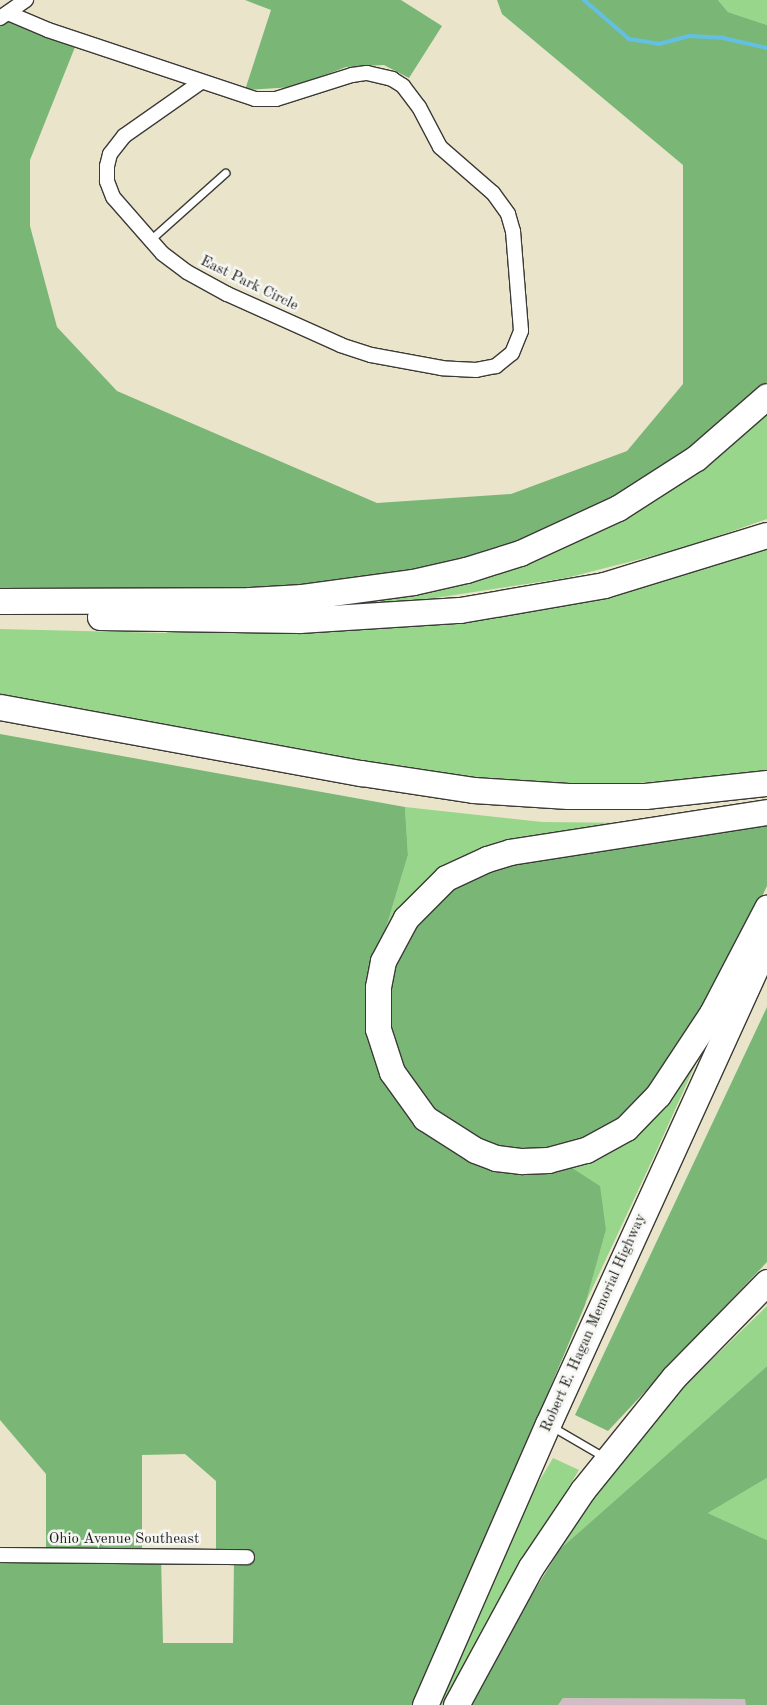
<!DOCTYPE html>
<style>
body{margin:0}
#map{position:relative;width:767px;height:1705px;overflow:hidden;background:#eae5ca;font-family:"Old Standard TT",serif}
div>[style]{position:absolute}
.industrial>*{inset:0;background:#d2bdc6}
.green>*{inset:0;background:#98d68b}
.forest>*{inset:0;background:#7ab777}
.stream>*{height:4px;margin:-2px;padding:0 2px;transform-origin:2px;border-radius:2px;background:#64c0e2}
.roads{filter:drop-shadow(1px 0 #3b3a36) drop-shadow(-1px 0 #3b3a36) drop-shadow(0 1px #3b3a36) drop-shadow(0 -1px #3b3a36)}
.lane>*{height:7px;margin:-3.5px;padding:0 3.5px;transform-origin:3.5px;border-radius:3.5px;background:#fff}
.street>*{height:14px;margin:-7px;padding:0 7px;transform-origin:7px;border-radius:7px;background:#fff}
.highway>*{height:25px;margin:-12.5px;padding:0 12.5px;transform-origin:12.5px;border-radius:12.5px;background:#fff}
span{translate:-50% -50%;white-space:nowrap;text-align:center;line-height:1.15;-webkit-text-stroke:5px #f6f6f2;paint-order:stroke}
.street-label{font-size:15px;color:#1c1c1c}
</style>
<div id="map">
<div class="industrial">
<i style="clip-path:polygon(563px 1698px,746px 1699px,746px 1705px,558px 1705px)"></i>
</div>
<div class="green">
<i style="clip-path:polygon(718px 0,767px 0,767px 25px,728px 12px)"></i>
<i style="clip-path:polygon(767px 405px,767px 519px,684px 548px,566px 578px,428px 599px,329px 606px)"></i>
<i style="clip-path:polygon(767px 545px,767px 773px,612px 785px,545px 785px,456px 778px,0 696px,0 629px,165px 633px,179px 628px,522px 611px,650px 584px)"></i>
<i style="clip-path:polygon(405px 807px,542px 822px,636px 823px,379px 951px,408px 855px)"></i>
<i style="clip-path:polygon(702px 1050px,655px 1154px,585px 1304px,606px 1230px,540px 1170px)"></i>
<i style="clip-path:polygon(767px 1306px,767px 1366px,560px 1549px,606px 1480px,675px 1395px)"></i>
<i style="clip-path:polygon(553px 1458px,579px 1470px,482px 1630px,443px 1705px,440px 1705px,534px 1490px)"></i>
<i style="clip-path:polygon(767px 1478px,767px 1540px,708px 1513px)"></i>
</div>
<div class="forest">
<i style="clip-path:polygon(245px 0,401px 0,442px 26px,409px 78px,384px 65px,346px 67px,294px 87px,245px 90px,271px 10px)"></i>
<i style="clip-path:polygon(497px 0,718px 0,728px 12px,767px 25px,767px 382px,695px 448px,565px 526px,479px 555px,383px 579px,264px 592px,0 589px,0 25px,8px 18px,75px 47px,30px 160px,30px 226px,57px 327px,117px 391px,377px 503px,511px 494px,627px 451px,683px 384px,683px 165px,502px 14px)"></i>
<i style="clip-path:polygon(evenodd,0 734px,405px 807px,408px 855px,379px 951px,395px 1095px,540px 1170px,572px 1168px,600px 1186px,606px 1230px,585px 1305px,416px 1705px,0 1705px,0 1555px,46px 1555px,46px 1474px,0 1420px,0 734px,185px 1454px,216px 1481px,216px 1557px,234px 1557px,233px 1643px,163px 1643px,161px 1556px,142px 1556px,142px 1455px,185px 1454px)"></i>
<i style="clip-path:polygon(767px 821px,767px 886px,746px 930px,663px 1073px,620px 1121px,570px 1147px,515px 1151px,464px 1136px,415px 1095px,387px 1032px,391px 965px,409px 925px,438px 895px,508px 861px)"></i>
<i style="clip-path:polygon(767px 1007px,767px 1262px,608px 1431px,575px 1415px)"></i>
<i style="clip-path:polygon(767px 1366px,767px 1478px,708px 1513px,767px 1540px,767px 1705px,746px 1705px,745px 1699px,563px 1698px,558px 1705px,472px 1705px,508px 1634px,560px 1549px)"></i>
</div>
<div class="stream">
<i style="left:584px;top:0;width:60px;rotate:40.9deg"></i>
<i style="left:629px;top:39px;width:30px;rotate:9deg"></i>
<i style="left:659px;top:44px;width:31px;rotate:-15deg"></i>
<i style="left:689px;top:36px;width:34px;rotate:3deg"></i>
<i style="left:723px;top:38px;width:45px;rotate:12.8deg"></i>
</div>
<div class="roads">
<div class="lane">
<i style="left:150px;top:240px;width:101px;rotate:-41.8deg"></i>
<i style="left:551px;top:1426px;width:61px;rotate:30.3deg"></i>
</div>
<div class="street">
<i style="left:8px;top:13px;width:43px;rotate:23deg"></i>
<i style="left:48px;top:30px;width:218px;rotate:18.4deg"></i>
<i style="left:255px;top:99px;width:21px"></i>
<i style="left:276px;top:99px;width:80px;rotate:-17.5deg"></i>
<i style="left:352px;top:75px;width:15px;rotate:-8deg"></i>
<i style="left:367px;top:73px;width:26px;rotate:13deg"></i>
<i style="left:392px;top:79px;width:13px;rotate:32deg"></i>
<i style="left:403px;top:86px;width:26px;rotate:53deg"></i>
<i style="left:419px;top:107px;width:45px;rotate:62.3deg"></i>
<i style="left:440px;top:147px;width:70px;rotate:41deg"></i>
<i style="left:493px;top:193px;width:26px;rotate:54deg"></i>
<i style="left:508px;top:214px;width:18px;rotate:74deg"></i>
<i style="left:513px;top:231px;width:100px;rotate:85.4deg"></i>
<i style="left:521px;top:331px;width:24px;rotate:112deg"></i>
<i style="left:512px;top:353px;width:21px;rotate:141deg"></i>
<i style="left:496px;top:366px;width:20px;rotate:169deg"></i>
<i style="left:476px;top:370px;width:34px;rotate:-177deg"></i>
<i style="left:442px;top:368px;width:72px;rotate:-169.6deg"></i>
<i style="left:371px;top:355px;width:32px;rotate:-162deg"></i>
<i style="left:341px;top:345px;width:125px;rotate:-155.9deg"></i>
<i style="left:227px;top:294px;width:46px;rotate:-151.2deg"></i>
<i style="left:187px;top:272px;width:31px;rotate:-143deg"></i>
<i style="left:162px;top:253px;width:74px;rotate:-131.2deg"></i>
<i style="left:113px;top:197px;width:17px;rotate:-111deg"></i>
<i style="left:107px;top:181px;width:15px;rotate:-90deg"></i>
<i style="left:107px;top:166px;width:12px;rotate:-76deg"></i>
<i style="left:110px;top:154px;width:23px;rotate:-52deg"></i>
<i style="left:124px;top:136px;width:94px;rotate:-35deg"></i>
<i style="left:0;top:18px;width:32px;rotate:-35deg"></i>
<i style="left:0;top:1555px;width:247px;rotate:0.5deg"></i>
</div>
<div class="highway">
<i style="left:0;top:601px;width:250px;rotate:-0.2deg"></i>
<i style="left:250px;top:600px;width:52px;rotate:-3.3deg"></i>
<i style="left:302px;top:597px;width:112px;rotate:-7.7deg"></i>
<i style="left:413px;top:582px;width:54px;rotate:-12.8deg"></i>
<i style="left:466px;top:570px;width:57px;rotate:-17.5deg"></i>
<i style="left:520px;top:553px;width:108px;rotate:-24.7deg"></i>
<i style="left:618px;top:508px;width:93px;rotate:-32.7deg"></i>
<i style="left:696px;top:458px;width:94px;rotate:-41.1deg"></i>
<i style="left:100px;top:617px;width:199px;rotate:0.9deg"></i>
<i style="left:299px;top:620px;width:161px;rotate:-3.6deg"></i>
<i style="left:460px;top:610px;width:146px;rotate:-9.8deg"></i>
<i style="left:604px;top:585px;width:170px;rotate:-17.1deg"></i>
<i style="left:0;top:707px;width:367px;rotate:10.4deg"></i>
<i style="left:361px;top:773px;width:113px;rotate:8.6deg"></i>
<i style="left:473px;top:790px;width:95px;rotate:3.6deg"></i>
<i style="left:568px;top:796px;width:77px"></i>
<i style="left:645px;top:796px;width:123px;rotate:-6.1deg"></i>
<i style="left:767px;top:812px;width:260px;rotate:171.2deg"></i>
<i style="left:510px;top:852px;width:24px;rotate:163deg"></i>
<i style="left:487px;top:859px;width:45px;rotate:155.1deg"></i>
<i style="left:446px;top:878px;width:57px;rotate:135deg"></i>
<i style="left:406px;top:918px;width:49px;rotate:118.1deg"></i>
<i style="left:383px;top:961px;width:26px;rotate:101deg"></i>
<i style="left:378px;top:987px;width:42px;rotate:90deg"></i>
<i style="left:378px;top:1029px;width:45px;rotate:72deg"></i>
<i style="left:392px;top:1072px;width:57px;rotate:54.3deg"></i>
<i style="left:425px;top:1118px;width:59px;rotate:32.6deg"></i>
<i style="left:475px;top:1150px;width:22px;rotate:21deg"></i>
<i style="left:496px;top:1158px;width:26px;rotate:7deg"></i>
<i style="left:522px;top:1161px;width:26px;rotate:-2deg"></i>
<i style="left:548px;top:1160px;width:39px;rotate:-15deg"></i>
<i style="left:586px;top:1150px;width:46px;rotate:-28.8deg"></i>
<i style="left:626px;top:1128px;width:46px;rotate:-45.9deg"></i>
<i style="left:658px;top:1095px;width:98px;rotate:-56.6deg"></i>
<i style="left:712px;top:1013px;width:119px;rotate:-62.4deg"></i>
<i style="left:425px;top:1705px;width:307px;rotate:-66.4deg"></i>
<i style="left:548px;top:1424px;width:529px;rotate:-65.52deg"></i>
<i style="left:456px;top:1705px;width:157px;rotate:-61.5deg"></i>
<i style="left:531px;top:1567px;width:92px;rotate:-56.1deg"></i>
<i style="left:582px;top:1491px;width:146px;rotate:-51.1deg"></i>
<i style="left:674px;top:1377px;width:133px;rotate:-45.6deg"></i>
</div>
</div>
<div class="street-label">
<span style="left:249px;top:284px;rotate:26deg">East Park Circle</span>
<span style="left:594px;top:1323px;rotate:-66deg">Robert E. Hagan Memorial Highway</span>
<span style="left:124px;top:1540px">Ohio Avenue Southeast</span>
</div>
</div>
